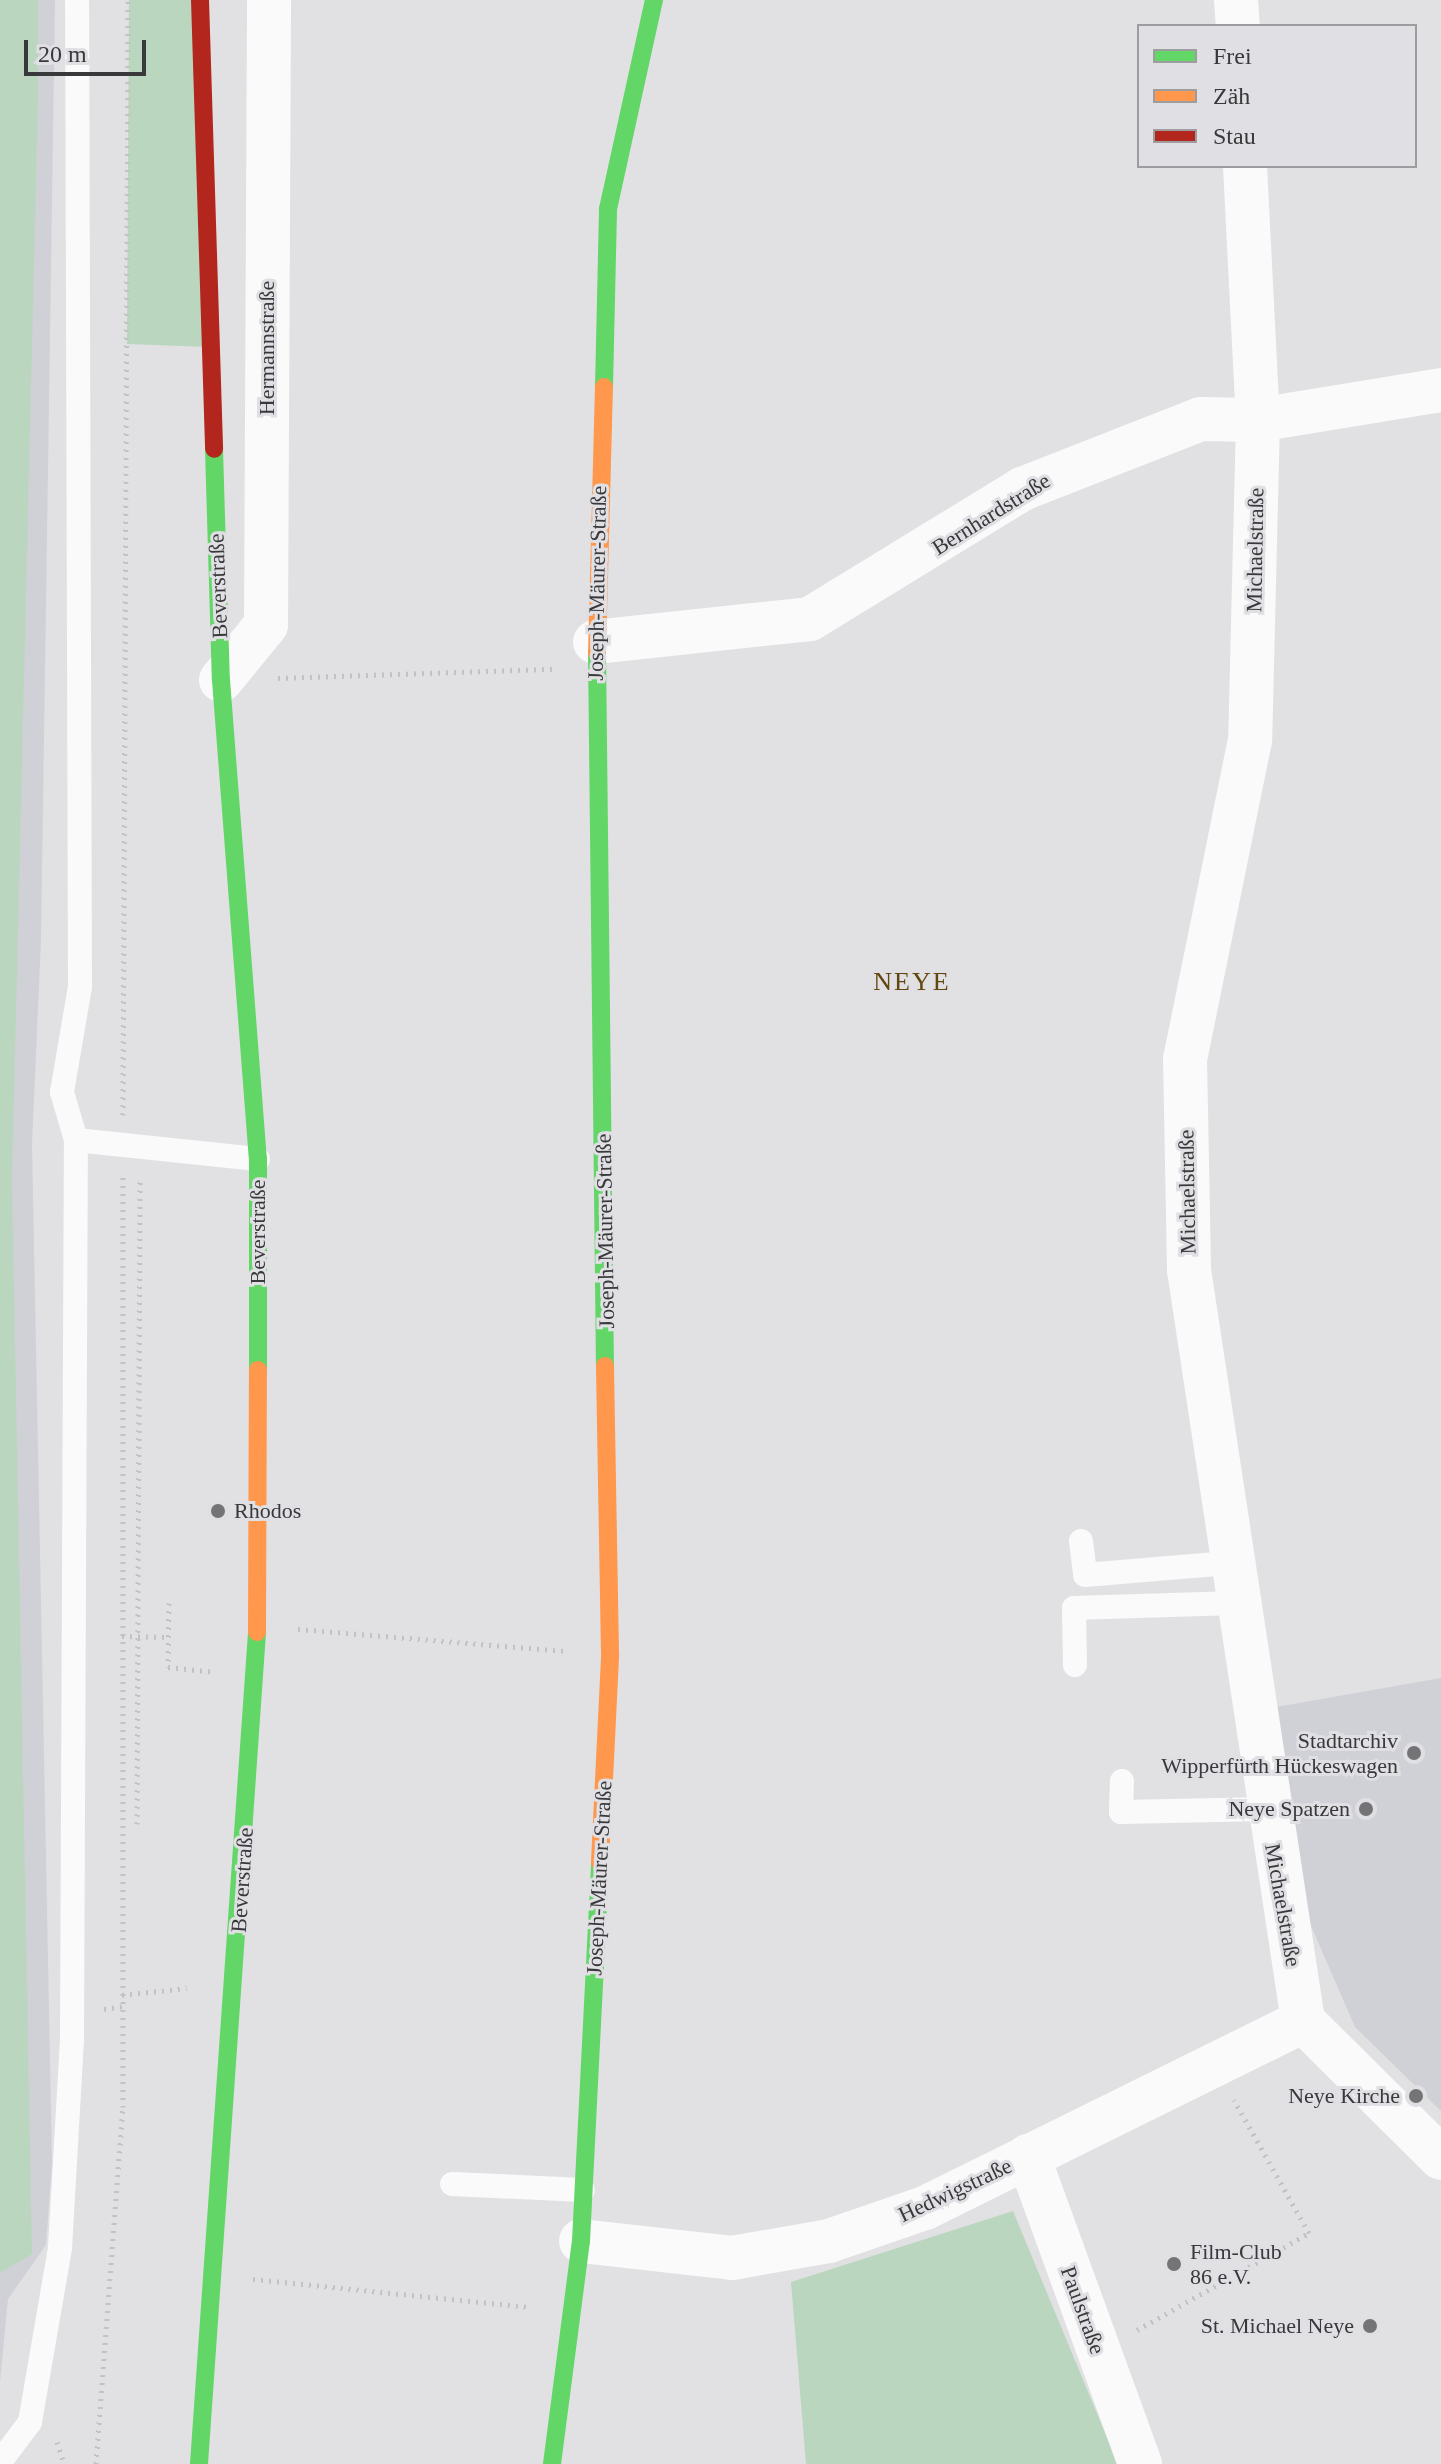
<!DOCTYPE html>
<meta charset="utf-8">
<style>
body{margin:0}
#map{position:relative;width:1441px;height:2464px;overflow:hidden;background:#e1e1e3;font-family:Georgia,serif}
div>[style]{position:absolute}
.built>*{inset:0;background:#d0d0d7}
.green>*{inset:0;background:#bbd6be}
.path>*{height:5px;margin-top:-2.5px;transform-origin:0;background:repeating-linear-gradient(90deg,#c2c2c3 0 2px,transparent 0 8px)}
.lane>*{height:24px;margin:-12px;padding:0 12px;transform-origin:12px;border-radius:12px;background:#fafafb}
.street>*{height:44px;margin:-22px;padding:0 22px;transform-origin:22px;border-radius:22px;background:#fafafb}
.fast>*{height:18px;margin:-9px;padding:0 9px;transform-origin:9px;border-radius:9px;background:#63d668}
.slow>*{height:18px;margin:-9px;padding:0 9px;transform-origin:9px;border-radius:9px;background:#ff974d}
.jam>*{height:18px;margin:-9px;padding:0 9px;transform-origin:9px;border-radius:9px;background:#b3261e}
.dots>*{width:22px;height:22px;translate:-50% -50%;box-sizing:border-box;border:4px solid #e0e0e4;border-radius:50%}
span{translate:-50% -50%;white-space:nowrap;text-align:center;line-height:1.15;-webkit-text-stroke:6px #e0e0e4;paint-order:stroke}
.street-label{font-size:22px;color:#39393b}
.poi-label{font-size:22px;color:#39393b}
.left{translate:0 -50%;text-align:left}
.right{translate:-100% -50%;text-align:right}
.quarter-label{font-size:26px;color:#62470c;letter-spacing:2px}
.legend{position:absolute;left:1137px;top:24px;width:280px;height:144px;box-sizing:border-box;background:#e0e0e4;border:2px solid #9d9da0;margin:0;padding:10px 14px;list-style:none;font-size:24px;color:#39393b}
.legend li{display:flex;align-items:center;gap:16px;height:40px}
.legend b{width:40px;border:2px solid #9d9da0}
.scale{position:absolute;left:24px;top:40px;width:122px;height:36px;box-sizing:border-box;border:4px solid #39393b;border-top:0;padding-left:10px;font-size:24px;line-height:28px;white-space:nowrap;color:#39393b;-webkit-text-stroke:6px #e0e0e4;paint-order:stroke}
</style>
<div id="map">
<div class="built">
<i style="clip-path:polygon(0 0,55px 0,41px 940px,32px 1144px,52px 2163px,46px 2245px,8px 2299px,0 2382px)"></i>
<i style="clip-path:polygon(1441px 1678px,1441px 2111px,1355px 2027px,1305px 1912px,1276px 1707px)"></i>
</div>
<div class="green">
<i style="clip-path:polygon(0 0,38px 0,38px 96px,12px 1180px,32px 2254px,0 2273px)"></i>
<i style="clip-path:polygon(129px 0,200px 0,208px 347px,127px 344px)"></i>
<i style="clip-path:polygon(1013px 2211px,1118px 2464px,806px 2464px,791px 2282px)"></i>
</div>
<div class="path">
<i style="left:278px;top:678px;width:278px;rotate:-1.9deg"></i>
<i style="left:123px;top:1115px;width:1115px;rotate:-89.74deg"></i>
<i style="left:169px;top:1603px;width:64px;rotate:90.9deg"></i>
<i style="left:168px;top:1667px;width:47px;rotate:6.1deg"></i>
<i style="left:298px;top:1629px;width:270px;rotate:4.7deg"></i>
<i style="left:122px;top:1636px;width:45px;rotate:1.3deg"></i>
<i style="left:137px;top:1824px;width:644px;rotate:-89.73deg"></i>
<i style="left:122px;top:1995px;width:65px;rotate:-6.1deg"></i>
<i style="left:104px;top:2009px;width:18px;rotate:-9deg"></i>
<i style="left:253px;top:2279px;width:278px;rotate:5.8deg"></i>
<i style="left:1137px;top:2330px;width:197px;rotate:-29.4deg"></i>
<i style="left:1309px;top:2233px;width:153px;rotate:-119.4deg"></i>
<i style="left:57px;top:2442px;width:23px;rotate:72deg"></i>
<i style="left:96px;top:2464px;width:358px;rotate:-85.7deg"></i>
<i style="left:123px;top:2107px;width:930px;rotate:-90deg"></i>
</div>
<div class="lane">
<i style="left:76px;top:1140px;width:50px;rotate:-106.3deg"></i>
<i style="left:62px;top:1092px;width:107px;rotate:-80.3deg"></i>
<i style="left:80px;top:987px;width:987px;rotate:-90.17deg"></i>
<i style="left:1081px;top:1541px;width:34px;rotate:83deg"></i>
<i style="left:1085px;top:1575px;width:144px;rotate:-4.8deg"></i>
<i style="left:1075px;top:1665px;width:57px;rotate:-91deg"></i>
<i style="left:1074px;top:1608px;width:161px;rotate:-1.8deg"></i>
<i style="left:1122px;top:1781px;width:31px;rotate:92deg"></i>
<i style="left:1121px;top:1812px;width:145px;rotate:-1.2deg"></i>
<i style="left:452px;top:2184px;width:131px;rotate:2.6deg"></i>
<i style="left:0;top:2462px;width:50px;rotate:-53.1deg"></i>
<i style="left:30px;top:2422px;width:177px;rotate:-80.2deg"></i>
<i style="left:60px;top:2248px;width:209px;rotate:-86.7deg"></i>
<i style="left:72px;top:2039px;width:899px;rotate:-89.75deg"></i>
<i style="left:76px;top:1140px;width:183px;rotate:6deg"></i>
</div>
<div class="street">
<i style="left:1236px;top:0;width:26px;rotate:86deg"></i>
<i style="left:1245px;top:166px;width:254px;rotate:87.1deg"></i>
<i style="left:1258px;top:420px;width:320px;rotate:91.4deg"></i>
<i style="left:1250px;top:740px;width:326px;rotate:101.5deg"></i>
<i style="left:1185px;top:1059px;width:211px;rotate:88.9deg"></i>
<i style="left:1189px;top:1270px;width:760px;rotate:81.37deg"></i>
<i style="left:1303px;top:2021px;width:194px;rotate:44.8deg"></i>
<i style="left:595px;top:642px;width:216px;rotate:-6.1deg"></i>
<i style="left:810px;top:619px;width:249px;rotate:-31.5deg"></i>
<i style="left:1022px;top:489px;width:192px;rotate:-21.4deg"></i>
<i style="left:1201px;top:419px;width:57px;rotate:1deg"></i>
<i style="left:1258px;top:420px;width:185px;rotate:-9.3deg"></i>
<i style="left:221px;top:680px;width:71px;rotate:-50.7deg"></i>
<i style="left:266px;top:625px;width:625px;rotate:-89.72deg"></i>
<i style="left:1028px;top:2156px;width:328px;rotate:70deg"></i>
<i style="left:581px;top:2241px;width:152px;rotate:6.4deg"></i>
<i style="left:732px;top:2258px;width:98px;rotate:-9.9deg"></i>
<i style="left:829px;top:2241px;width:102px;rotate:-19deg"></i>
<i style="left:925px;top:2208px;width:422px;rotate:-26.3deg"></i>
</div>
<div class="fast">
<i style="left:604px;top:387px;width:178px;rotate:-88.7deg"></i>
<i style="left:608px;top:209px;width:214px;rotate:-77.6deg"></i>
<i style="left:214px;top:449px;width:231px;rotate:88.3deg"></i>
<i style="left:221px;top:680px;width:480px;rotate:85.6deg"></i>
<i style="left:258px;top:1159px;width:211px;rotate:90deg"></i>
<i style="left:597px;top:653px;width:713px;rotate:89.36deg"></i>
<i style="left:199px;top:2464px;width:834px;rotate:-86.01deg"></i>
<i style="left:552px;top:2464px;width:225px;rotate:-82.6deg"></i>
<i style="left:581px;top:2241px;width:379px;rotate:-87.1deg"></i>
</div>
<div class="slow">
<i style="left:597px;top:653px;width:266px;rotate:-88.5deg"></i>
<i style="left:257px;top:1632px;width:262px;rotate:-89.8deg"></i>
<i style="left:600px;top:1862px;width:208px;rotate:-87.2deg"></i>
<i style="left:610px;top:1654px;width:288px;rotate:-91deg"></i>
</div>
<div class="jam">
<i style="left:200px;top:0;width:449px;rotate:88.2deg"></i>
</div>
<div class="dots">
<i style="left:218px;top:1511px;background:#747476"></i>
<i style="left:1414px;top:1753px;background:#747476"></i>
<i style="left:1366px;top:1809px;background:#747476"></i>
<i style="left:1416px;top:2096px;background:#747476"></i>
<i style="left:1174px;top:2264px;background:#747476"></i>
<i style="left:1370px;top:2326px;background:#747476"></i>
</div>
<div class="street-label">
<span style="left:267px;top:348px;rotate:-90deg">Hermannstraße</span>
<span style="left:991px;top:514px;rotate:-32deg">Bernhardstraße</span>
<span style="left:1255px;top:550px;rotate:-89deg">Michaelstraße</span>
<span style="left:597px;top:583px;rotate:-89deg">Joseph-Mäurer-Straße</span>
<span style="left:218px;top:586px;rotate:-92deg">Beverstraße</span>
<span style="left:1187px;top:1192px;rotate:-91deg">Michaelstraße</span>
<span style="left:605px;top:1231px;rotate:-91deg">Joseph-Mäurer-Straße</span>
<span style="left:258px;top:1232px;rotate:-90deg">Beverstraße</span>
<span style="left:599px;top:1878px;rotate:-87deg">Joseph-Mäurer-Straße</span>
<span style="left:242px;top:1880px;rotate:-86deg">Beverstraße</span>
<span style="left:1283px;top:1905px;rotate:80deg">Michaelstraße</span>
<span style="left:955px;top:2190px;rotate:-25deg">Hedwigstraße</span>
<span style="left:1083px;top:2310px;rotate:70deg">Paulstraße</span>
</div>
<div class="poi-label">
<span class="left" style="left:234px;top:1511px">Rhodos</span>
<span class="right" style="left:1398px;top:1753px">Stadtarchiv<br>Wipperfürth Hückeswagen</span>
<span class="right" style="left:1350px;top:1809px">Neye Spatzen</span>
<span class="right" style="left:1400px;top:2096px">Neye Kirche</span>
<span class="left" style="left:1190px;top:2264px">Film-Club<br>86 e.V.</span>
<span class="right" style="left:1354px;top:2326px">St. Michael Neye</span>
</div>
<div class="quarter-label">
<span style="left:912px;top:982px">NEYE</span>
</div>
<ul class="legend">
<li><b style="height:10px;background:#63d668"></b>Frei</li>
<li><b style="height:10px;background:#ff974d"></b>Zäh</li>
<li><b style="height:10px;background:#b3261e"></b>Stau</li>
</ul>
<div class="scale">20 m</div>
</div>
